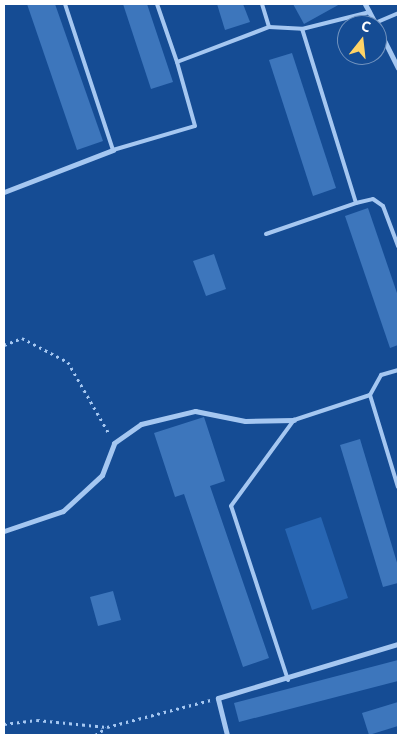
<!DOCTYPE html>
<meta charset="utf-8">
<style>
body{margin:0}
#map{position:relative;width:402px;height:739px;overflow:hidden;background:#154c94;font-family:"Noto Sans",sans-serif}
div>[style]{position:absolute}
.green>*{inset:0;background:#2866b3}
.building>*{inset:0;background:#3d76bc}
.path>*{height:2.5px;margin-top:-1.25px;transform-origin:0;background:repeating-linear-gradient(90deg,#a5c7f1 0 2.5px,transparent 0 6.5px)}
.service>*{height:4px;margin:-2px;padding:0 2px;transform-origin:2px;border-radius:2px;background:#a5c7f1}
.minor>*{height:5px;margin:-2.5px;padding:0 2.5px;transform-origin:2.5px;border-radius:2.5px;background:#a5c7f1}
span{translate:-50% -50%;white-space:nowrap;text-align:center;line-height:1.15;-webkit-text-stroke:4px #154c94;paint-order:stroke}
.frame{position:absolute;inset:0;border:5px solid #fff;pointer-events:none}
.north{position:absolute;left:337px;top:15px;width:50px;height:50px;box-sizing:border-box;background:#154c94;border:1px solid #7394bf;border-radius:50%;rotate:16deg;font-size:14px;font-weight:700;line-height:20px;text-align:center;color:#fff}
.north::after{content:'';display:block;margin:auto;width:18px;height:22px;background:#ffd366;clip-path:polygon(50% 0,100% 100%,50% 72%,0 100%)}
</style>
<div id="map">
<div class="green">
<i style="clip-path:polygon(321px 517px,348px 598px,312px 610px,285px 529px)"></i>
</div>
<div class="building">
<i style="clip-path:polygon(27px 4px,55px 4px,103px 141px,77px 150px)"></i>
<i style="clip-path:polygon(123px 4px,147px 4px,173px 82px,151px 89px)"></i>
<i style="clip-path:polygon(217px 4px,243px 4px,250px 22px,225px 30px)"></i>
<i style="clip-path:polygon(293px 4px,340px 4px,304px 24px)"></i>
<i style="clip-path:polygon(292px 53px,336px 188px,313px 196px,269px 60px)"></i>
<i style="clip-path:polygon(368px 208px,398px 296px,398px 345px,390px 348px,345px 216px)"></i>
<i style="clip-path:polygon(214px 254px,226px 289px,206px 296px,193px 261px)"></i>
<i style="clip-path:polygon(204px 417px,225px 481px,210px 486px,269px 658px,243px 667px,184px 494px,175px 497px,154px 433px)"></i>
<i style="clip-path:polygon(360px 439px,398px 566px,398px 583px,383px 587px,340px 445px)"></i>
<i style="clip-path:polygon(113px 591px,121px 620px,98px 626px,90px 597px)"></i>
<i style="clip-path:polygon(398px 660px,398px 681px,239px 722px,234px 703px)"></i>
<i style="clip-path:polygon(398px 702px,398px 726px,369px 735px,362px 713px)"></i>
</div>
<div class="path">
<i style="left:4px;top:345px;width:19px;rotate:-21deg"></i>
<i style="left:22px;top:338px;width:52px;rotate:27.6deg"></i>
<i style="left:68px;top:362px;width:84px;rotate:60.1deg"></i>
<i style="left:4px;top:724px;width:33px;rotate:-7deg"></i>
<i style="left:37px;top:720px;width:70px;rotate:5.7deg"></i>
<i style="left:107px;top:727px;width:107px;rotate:-14.6deg"></i>
<i style="left:95px;top:735px;width:13px;rotate:-32deg"></i>
</div>
<div class="service">
<i style="left:65px;top:4px;width:154px;rotate:71.8deg"></i>
<i style="left:113px;top:150px;width:85px;rotate:-16.3deg"></i>
<i style="left:195px;top:126px;width:66px;rotate:-105.7deg"></i>
<i style="left:177px;top:62px;width:98px;rotate:-20.8deg"></i>
<i style="left:269px;top:27px;width:33px;rotate:3deg"></i>
<i style="left:302px;top:29px;width:70px;rotate:-14deg"></i>
<i style="left:157px;top:4px;width:61px;rotate:71deg"></i>
<i style="left:262px;top:4px;width:24px;rotate:73deg"></i>
<i style="left:375px;top:23px;width:25px;rotate:-23deg"></i>
<i style="left:356px;top:203px;width:17px;rotate:-13deg"></i>
<i style="left:373px;top:199px;width:12px;rotate:35deg"></i>
<i style="left:383px;top:206px;width:43px;rotate:69.4deg"></i>
<i style="left:266px;top:234px;width:95px;rotate:-19deg"></i>
<i style="left:356px;top:203px;width:182px;rotate:-107.2deg"></i>
<i style="left:370px;top:395px;width:96px;rotate:73.1deg"></i>
<i style="left:288px;top:680px;width:183px;rotate:-108.1deg"></i>
<i style="left:231px;top:506px;width:107px;rotate:-53.8deg"></i>
<i style="left:294px;top:420px;width:80px;rotate:-18.2deg"></i>
<i style="left:370px;top:395px;width:23px;rotate:-61deg"></i>
<i style="left:381px;top:375px;width:18px;rotate:-16deg"></i>
</div>
<div class="minor">
<i style="left:365px;top:4px;width:24px;rotate:62deg"></i>
<i style="left:377px;top:26px;width:47px;rotate:63.4deg"></i>
<i style="left:4px;top:192px;width:117px;rotate:-21.1deg"></i>
<i style="left:4px;top:531px;width:62px;rotate:-18.7deg"></i>
<i style="left:63px;top:511px;width:53px;rotate:-42.7deg"></i>
<i style="left:102px;top:475px;width:34px;rotate:-69deg"></i>
<i style="left:114px;top:443px;width:33px;rotate:-35deg"></i>
<i style="left:141px;top:424px;width:56px;rotate:-13.5deg"></i>
<i style="left:195px;top:411px;width:51px;rotate:11.3deg"></i>
<i style="left:245px;top:421px;width:49px;rotate:-1.2deg"></i>
<i style="left:227px;top:735px;width:38px;rotate:-104deg"></i>
<i style="left:218px;top:698px;width:188px;rotate:-16.7deg"></i>
</div>
<div class="frame"></div>
<div class="north">С</div>
</div>
